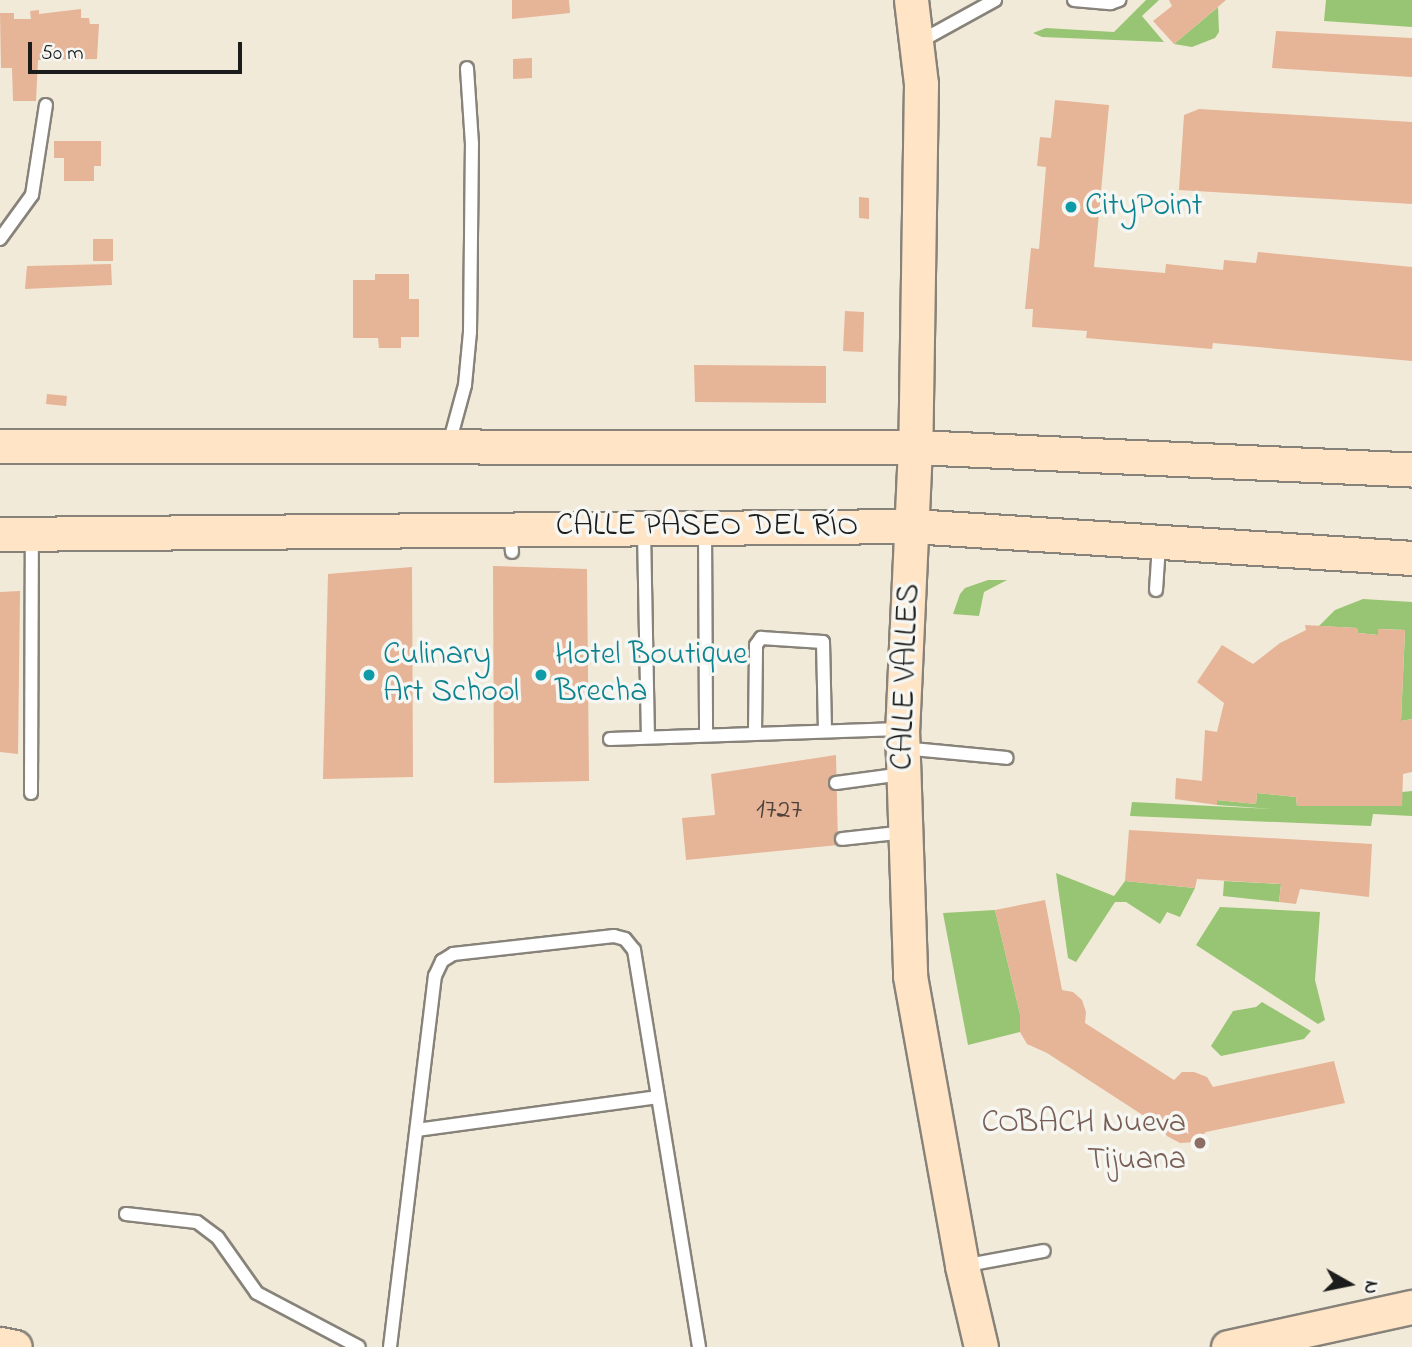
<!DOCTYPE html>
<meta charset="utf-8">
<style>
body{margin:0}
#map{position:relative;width:1412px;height:1347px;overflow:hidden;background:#f2ead8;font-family:"Indie Flower",sans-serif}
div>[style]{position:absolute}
.green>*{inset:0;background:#98c573}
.building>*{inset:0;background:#e6b497}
.roads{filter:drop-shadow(2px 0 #87837a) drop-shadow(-2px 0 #87837a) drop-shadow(0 2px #87837a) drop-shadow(0 -2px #87837a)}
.lane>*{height:12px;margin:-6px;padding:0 6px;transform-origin:6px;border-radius:6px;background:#fff}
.secondary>*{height:33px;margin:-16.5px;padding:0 16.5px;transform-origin:16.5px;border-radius:16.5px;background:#ffe4c6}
.dots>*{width:19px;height:19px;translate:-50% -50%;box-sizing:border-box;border:4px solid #f6f6f2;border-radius:50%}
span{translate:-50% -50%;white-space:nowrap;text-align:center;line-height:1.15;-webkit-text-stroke:7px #f6f6f2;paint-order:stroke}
.number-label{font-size:28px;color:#4e423b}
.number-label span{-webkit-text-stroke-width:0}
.culture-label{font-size:32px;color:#0d838f}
.left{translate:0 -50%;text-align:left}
.street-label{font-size:32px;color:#1c1c1c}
.education-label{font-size:32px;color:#785e54}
.right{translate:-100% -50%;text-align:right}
.north{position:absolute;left:1314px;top:1249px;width:70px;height:70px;-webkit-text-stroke:5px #f6f6f2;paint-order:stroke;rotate:99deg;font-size:19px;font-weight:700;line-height:28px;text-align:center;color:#1c1c1c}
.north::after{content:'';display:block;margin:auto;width:24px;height:32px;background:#1c1c1c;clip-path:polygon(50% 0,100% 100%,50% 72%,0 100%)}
.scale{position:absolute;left:28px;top:42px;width:214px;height:32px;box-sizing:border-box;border:4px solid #1c1c1c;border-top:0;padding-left:9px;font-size:21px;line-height:24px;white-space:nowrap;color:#1c1c1c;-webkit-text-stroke:5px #f6f6f2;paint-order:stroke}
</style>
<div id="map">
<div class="green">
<i style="clip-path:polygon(1146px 0,1159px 0,1142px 16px,1164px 42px,1042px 37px,1033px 33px,1046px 28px,1114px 32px)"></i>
<i style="clip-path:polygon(1326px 0,1412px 0,1412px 27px,1324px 21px)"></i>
<i style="clip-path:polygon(1218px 7px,1219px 32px,1215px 38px,1192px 47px,1174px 44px)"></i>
<i style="clip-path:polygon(988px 580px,1007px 580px,984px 592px,979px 616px,953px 614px,960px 594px,965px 588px)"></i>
<i style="clip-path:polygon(1363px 599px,1412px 602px,1412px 719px,1401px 721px,1405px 630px,1379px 629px,1378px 635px,1358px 633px,1357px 628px,1319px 626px,1335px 610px)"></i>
<i style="clip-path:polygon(1412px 791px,1412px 816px,1373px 814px,1371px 826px,1130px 816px,1132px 802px,1272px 809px,1217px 805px,1217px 800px,1256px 804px,1257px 793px,1296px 797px,1297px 806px,1401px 806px,1402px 792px)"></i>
<i style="clip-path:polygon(1056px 873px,1114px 896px,1125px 881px,1195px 888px,1180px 917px,1167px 912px,1160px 924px,1126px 902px,1115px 902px,1076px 962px,1068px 958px)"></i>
<i style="clip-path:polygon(1224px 881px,1281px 884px,1279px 902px,1223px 896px)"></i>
<i style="clip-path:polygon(1220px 907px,1320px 912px,1315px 980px,1325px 1020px,1318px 1024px,1196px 945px)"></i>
<i style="clip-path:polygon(995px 910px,1020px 1014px,1020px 1032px,968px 1045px,943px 913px)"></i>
<i style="clip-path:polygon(1262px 1002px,1311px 1031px,1304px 1039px,1221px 1056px,1211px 1046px,1233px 1011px,1256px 1007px)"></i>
</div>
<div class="building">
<i style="clip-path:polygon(512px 0,569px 0,570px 13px,512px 19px)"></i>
<i style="clip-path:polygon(1169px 0,1226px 0,1174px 44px,1153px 21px,1172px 6px)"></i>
<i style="clip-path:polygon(81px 9px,81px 18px,89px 18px,90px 24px,99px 24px,97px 59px,38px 60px,36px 101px,13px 101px,12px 68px,1px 68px,0 13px,14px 13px,14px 19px,31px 19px,30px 11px,39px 10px,39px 14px)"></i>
<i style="clip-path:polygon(1276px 31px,1412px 38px,1412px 77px,1272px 68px)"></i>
<i style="clip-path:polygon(532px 58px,532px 78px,513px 79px,513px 59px)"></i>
<i style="clip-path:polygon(1055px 100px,1109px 105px,1094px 267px,1165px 273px,1166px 264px,1223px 270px,1224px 260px,1256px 263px,1258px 252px,1412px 267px,1412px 361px,1213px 343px,1212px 349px,1086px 338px,1087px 331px,1032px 327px,1033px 309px,1025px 309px,1031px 248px,1039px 249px,1046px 167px,1037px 166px,1040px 137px,1051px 138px)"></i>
<i style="clip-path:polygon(1199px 109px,1412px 122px,1412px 204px,1179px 190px,1184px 115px)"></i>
<i style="clip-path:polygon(54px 141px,101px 141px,101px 166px,94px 166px,94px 181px,64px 181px,64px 158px,54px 158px)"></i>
<i style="clip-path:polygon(859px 197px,869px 198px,869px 219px,859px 218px)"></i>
<i style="clip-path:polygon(93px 239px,113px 239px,113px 261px,93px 261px)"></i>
<i style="clip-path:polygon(111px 264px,112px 285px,25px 289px,27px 266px)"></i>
<i style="clip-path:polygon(375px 274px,409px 274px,409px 299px,419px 299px,419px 337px,401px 337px,401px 348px,379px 348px,378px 338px,353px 338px,353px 280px,375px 280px)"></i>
<i style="clip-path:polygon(845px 311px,864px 312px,863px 352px,843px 351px)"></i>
<i style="clip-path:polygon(694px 365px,826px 366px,826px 403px,695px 402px)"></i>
<i style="clip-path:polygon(47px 394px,67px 396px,66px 406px,46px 404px)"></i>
<i style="clip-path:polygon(493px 566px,587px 569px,589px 781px,494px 783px)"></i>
<i style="clip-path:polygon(412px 567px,413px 777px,323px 779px,328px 574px)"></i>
<i style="clip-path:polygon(20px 591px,18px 754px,0 752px,0 592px)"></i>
<i style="clip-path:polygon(1305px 625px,1357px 628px,1358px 633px,1378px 635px,1378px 629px,1405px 630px,1401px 721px,1412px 719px,1412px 772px,1403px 774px,1402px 806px,1297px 806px,1296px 797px,1257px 793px,1256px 804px,1217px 800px,1217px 805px,1175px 799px,1176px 778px,1202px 781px,1205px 730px,1217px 732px,1224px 703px,1197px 682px,1222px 645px,1253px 664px,1280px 643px,1306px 630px)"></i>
<i style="clip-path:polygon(836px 755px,838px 845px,686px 860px,682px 818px,715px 815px,711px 774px)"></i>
<i style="clip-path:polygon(1129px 830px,1372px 844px,1369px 897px,1300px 889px,1296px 904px,1279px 902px,1281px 884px,1197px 879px,1195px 888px,1125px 881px)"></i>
<i style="clip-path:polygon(1045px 900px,1062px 990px,1073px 992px,1082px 1000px,1086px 1012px,1085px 1023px,1174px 1080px,1182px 1072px,1194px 1072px,1207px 1077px,1213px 1087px,1334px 1061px,1345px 1103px,1206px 1132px,1196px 1142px,1180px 1143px,1167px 1136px,1158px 1125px,1047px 1053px,1027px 1044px,1020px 1032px,1020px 1014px,995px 910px)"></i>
</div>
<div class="roads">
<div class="lane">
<i style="left:1074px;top:0;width:37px;rotate:5deg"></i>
<i style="left:1111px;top:3px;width:9px;rotate:-21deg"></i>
<i style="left:919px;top:42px;width:87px;rotate:-28.9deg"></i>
<i style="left:0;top:239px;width:54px;rotate:-54deg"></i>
<i style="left:32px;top:195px;width:91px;rotate:-81.2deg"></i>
<i style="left:449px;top:444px;width:61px;rotate:-74.8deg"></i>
<i style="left:465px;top:385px;width:53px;rotate:-84.6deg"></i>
<i style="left:470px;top:332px;width:188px;rotate:-89.4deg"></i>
<i style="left:472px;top:144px;width:76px;rotate:-93.8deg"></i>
<i style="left:510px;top:529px;width:23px;rotate:85deg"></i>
<i style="left:705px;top:530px;width:204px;rotate:89.7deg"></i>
<i style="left:644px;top:531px;width:206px;rotate:88.9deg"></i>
<i style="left:1156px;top:590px;width:45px;rotate:-86.2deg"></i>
<i style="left:755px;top:732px;width:87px;rotate:-89.3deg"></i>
<i style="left:756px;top:645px;width:9px;rotate:-54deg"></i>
<i style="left:761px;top:638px;width:62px;rotate:3.7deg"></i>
<i style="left:823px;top:642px;width:87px;rotate:88.7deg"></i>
<i style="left:610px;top:739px;width:290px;rotate:-2deg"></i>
<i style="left:902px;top:748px;width:105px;rotate:5.4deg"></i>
<i style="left:836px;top:783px;width:68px;rotate:-7.7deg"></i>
<i style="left:31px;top:793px;width:258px;rotate:-89.8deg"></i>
<i style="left:842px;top:839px;width:63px;rotate:-6.3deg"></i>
<i style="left:417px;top:1130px;width:243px;rotate:-7.8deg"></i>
<i style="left:126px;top:1214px;width:71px;rotate:6.4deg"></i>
<i style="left:197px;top:1222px;width:26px;rotate:37deg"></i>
<i style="left:218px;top:1238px;width:67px;rotate:54.7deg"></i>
<i style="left:257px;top:1293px;width:115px;rotate:27.9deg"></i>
<i style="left:962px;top:1266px;width:83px;rotate:-10.4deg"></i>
<i style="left:390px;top:1347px;width:374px;rotate:-83.1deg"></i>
<i style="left:435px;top:976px;width:17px;rotate:-65deg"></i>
<i style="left:442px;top:961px;width:13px;rotate:-32deg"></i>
<i style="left:453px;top:954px;width:162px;rotate:-6.4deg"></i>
<i style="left:614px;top:936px;width:11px;rotate:15deg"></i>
<i style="left:625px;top:939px;width:14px;rotate:51deg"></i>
<i style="left:634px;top:950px;width:402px;rotate:80.7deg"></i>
</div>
<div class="secondary">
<i style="left:911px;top:0;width:85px;rotate:83.2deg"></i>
<i style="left:921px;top:84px;width:363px;rotate:90.9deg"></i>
<i style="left:915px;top:447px;width:282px;rotate:92.6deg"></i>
<i style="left:902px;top:729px;width:247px;rotate:88.1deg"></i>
<i style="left:910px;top:976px;width:295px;rotate:79.8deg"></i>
<i style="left:962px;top:1266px;width:83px;rotate:76.8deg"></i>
<i style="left:0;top:446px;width:915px;rotate:0.06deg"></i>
<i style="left:915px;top:447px;width:498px;rotate:2.6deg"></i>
<i style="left:0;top:534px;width:912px;rotate:-0.5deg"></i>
<i style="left:912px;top:526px;width:501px;rotate:3.66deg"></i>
<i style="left:0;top:1344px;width:15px;rotate:11deg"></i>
<i style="left:1228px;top:1347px;width:188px;rotate:-12.3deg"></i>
</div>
</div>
<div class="dots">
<i style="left:1071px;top:207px;background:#0f9aa8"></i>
<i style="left:369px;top:675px;background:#0f9aa8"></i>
<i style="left:541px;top:675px;background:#0f9aa8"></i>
<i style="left:1200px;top:1143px;background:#8d6e63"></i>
</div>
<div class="number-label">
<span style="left:779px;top:811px">1727</span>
</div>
<div class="culture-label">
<span class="left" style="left:1085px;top:207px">CityPoint</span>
<span class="left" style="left:383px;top:675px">Culinary<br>Art School</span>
<span class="left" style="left:555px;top:675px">Hotel Boutique<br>Brecha</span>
</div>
<div class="street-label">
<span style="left:707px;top:527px">CALLE PASEO DEL RÍO</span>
<span style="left:907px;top:677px;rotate:-88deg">CALLE VALLES</span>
</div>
<div class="education-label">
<span class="right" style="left:1186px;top:1143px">COBACH Nueva<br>Tijuana</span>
</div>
<div class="north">N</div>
<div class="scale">50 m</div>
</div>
